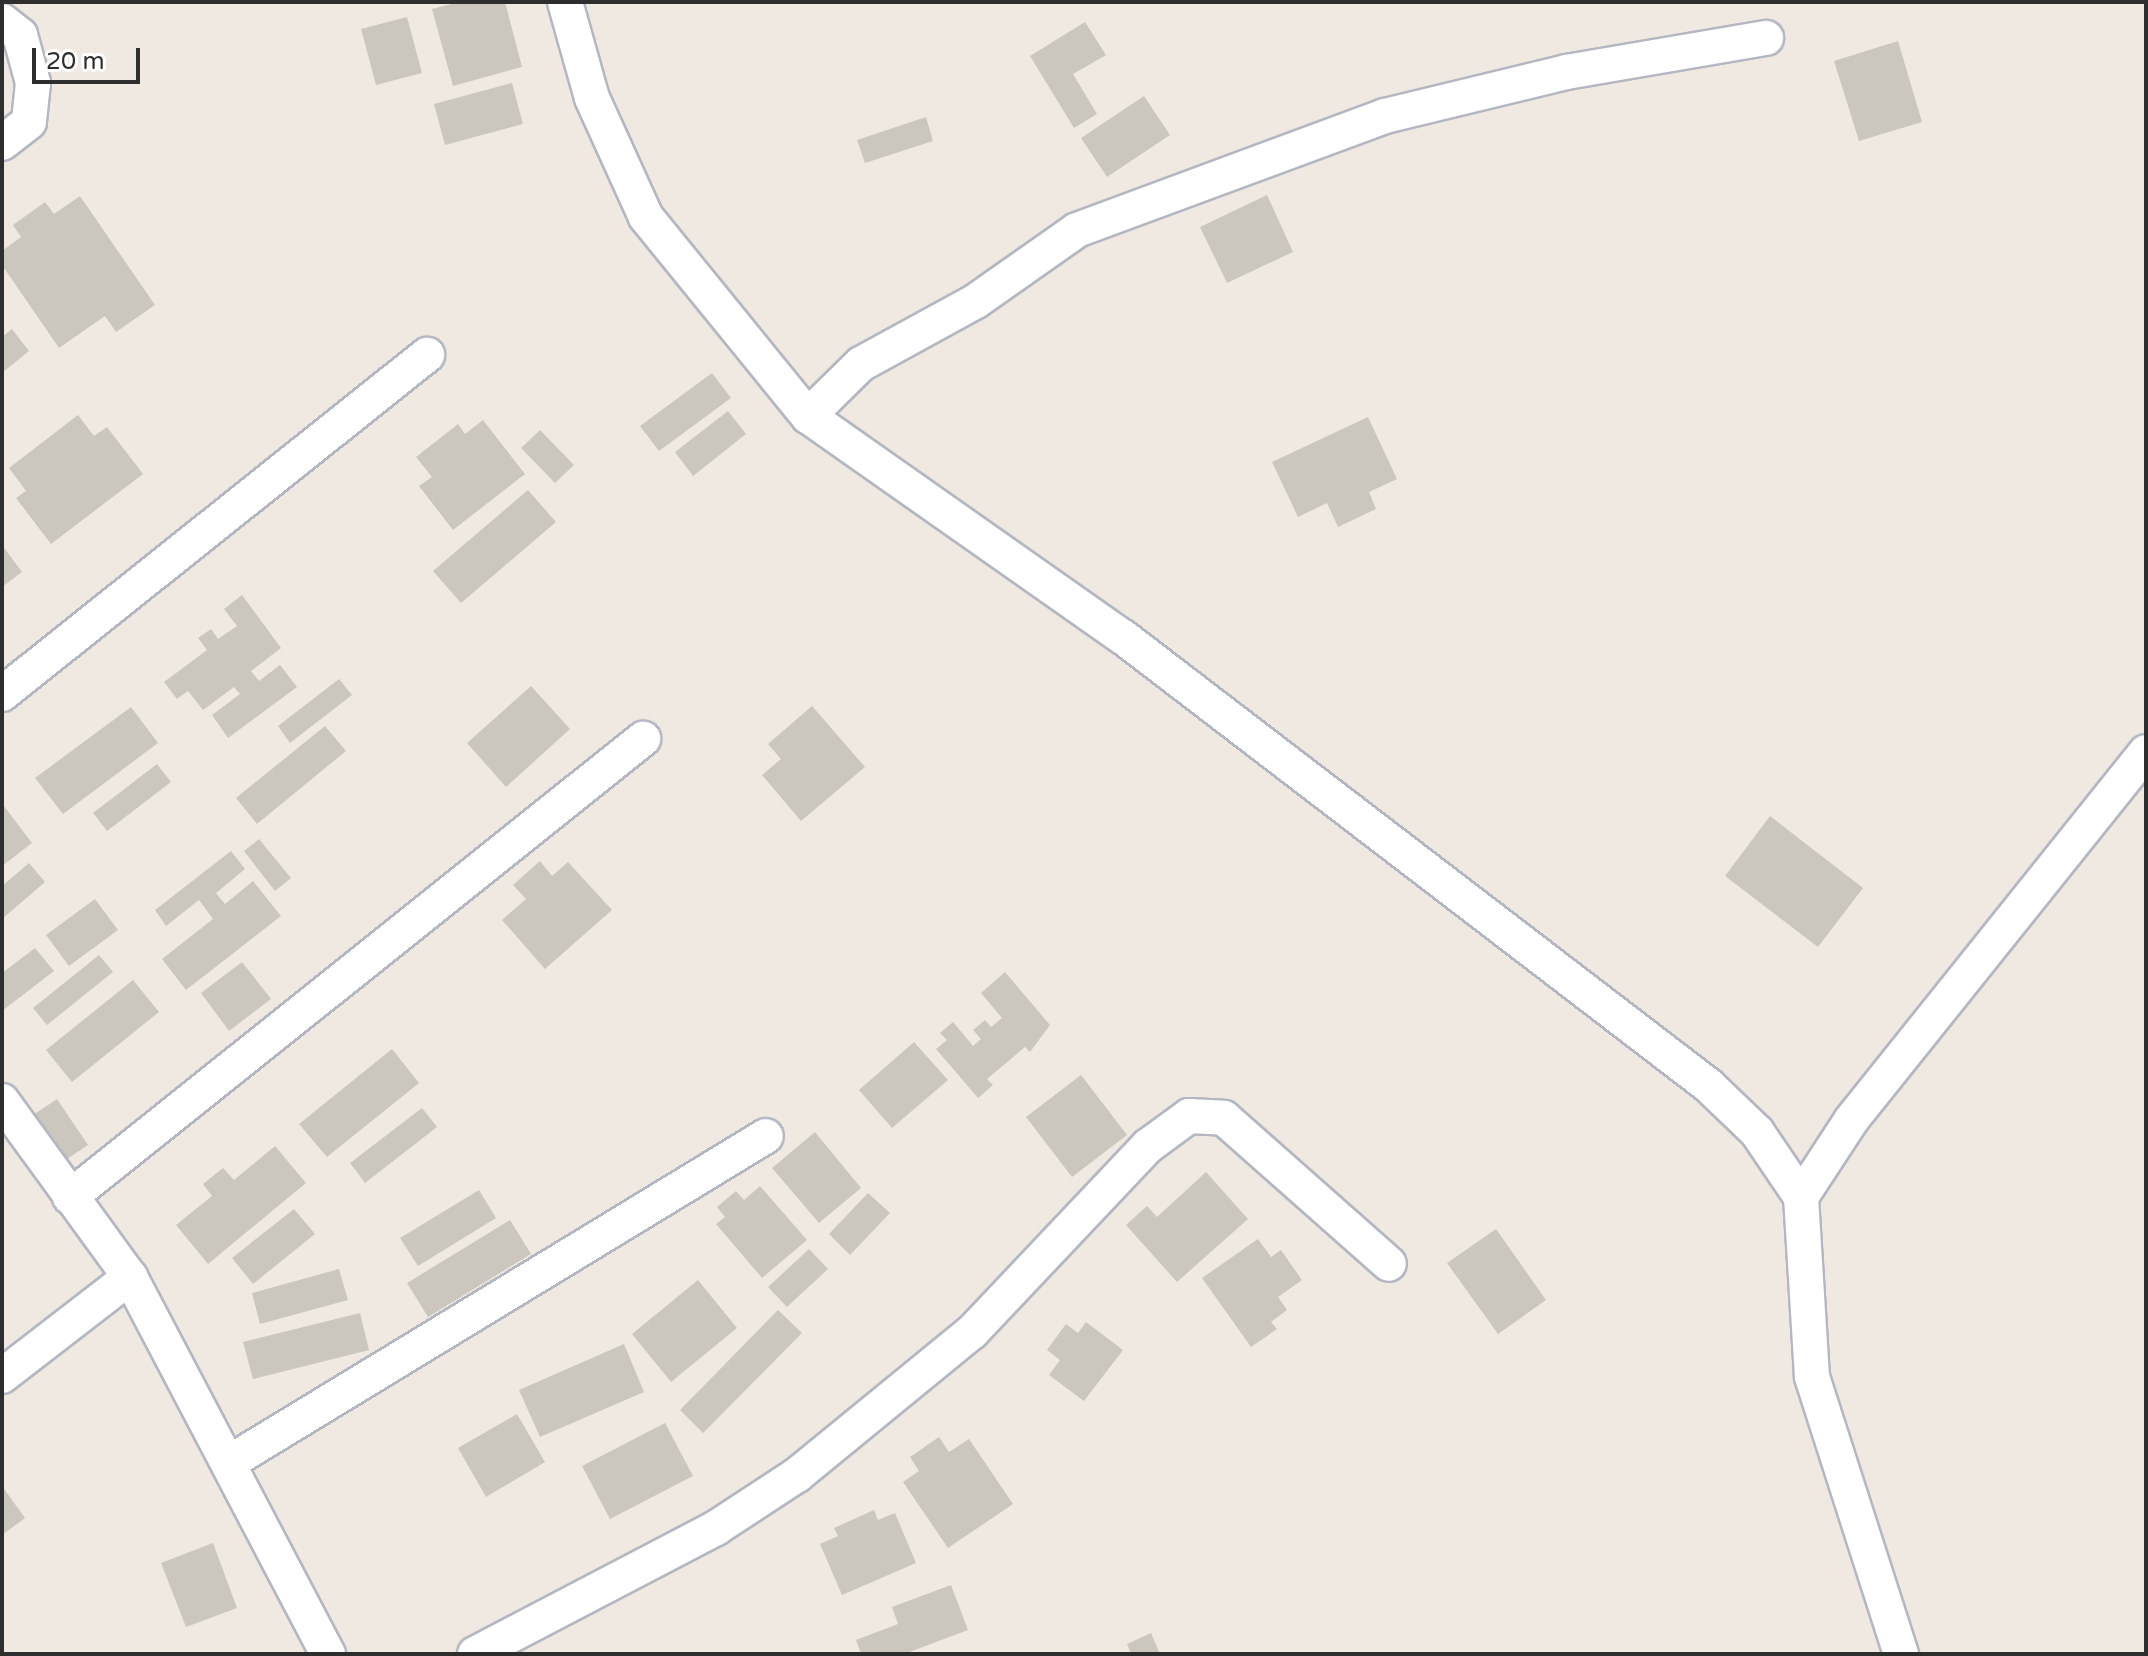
<!DOCTYPE html>
<style>
body{margin:0}
#map{position:relative;width:2148px;height:1656px;overflow:hidden;background:#efe9e1;font-family:"Varela Round",sans-serif}
div>[style]{position:absolute}
.building>*{inset:0;background:#cbc7bf}
.roads{filter:drop-shadow(2px 0 #b4b7c1) drop-shadow(-2px 0 #b4b7c1) drop-shadow(0 2px #b4b7c1) drop-shadow(0 -2px #b4b7c1)}
.street>*{height:34px;margin:-17px;padding:0 17px;transform-origin:17px;border-radius:17px;background:#fff}
span{translate:-50% -50%;white-space:nowrap;text-align:center;line-height:1.15;-webkit-text-stroke:8px #fff;paint-order:stroke}
.frame{position:absolute;inset:0;border:4px solid #2e2e2e;pointer-events:none}
.scale{position:absolute;left:32px;top:48px;width:108px;height:36px;box-sizing:border-box;border:4px solid #2e2e2e;border-top:0;padding-left:10px;font-size:24px;line-height:28px;white-space:nowrap;color:#2e2e2e;-webkit-text-stroke:6px #fff;paint-order:stroke}
</style>
<div id="map">
<div class="building">
<i style="clip-path:polygon(459px 2px,505px 2px,522px 67px,453px 86px,432px 9px)"></i>
<i style="clip-path:polygon(407px 17px,422px 73px,376px 85px,361px 29px)"></i>
<i style="clip-path:polygon(1085px 22px,1106px 55px,1073px 74px,1097px 114px,1074px 128px,1030px 56px)"></i>
<i style="clip-path:polygon(1898px 41px,1922px 122px,1859px 141px,1834px 61px)"></i>
<i style="clip-path:polygon(512px 83px,523px 124px,445px 145px,434px 104px)"></i>
<i style="clip-path:polygon(1144px 96px,1170px 135px,1107px 177px,1081px 138px)"></i>
<i style="clip-path:polygon(926px 117px,933px 141px,865px 163px,857px 140px)"></i>
<i style="clip-path:polygon(1267px 195px,1293px 252px,1227px 283px,1200px 227px)"></i>
<i style="clip-path:polygon(80px 196px,155px 305px,116px 332px,105px 316px,59px 348px,2px 265px,2px 251px,21px 237px,13px 225px,45px 202px,54px 214px)"></i>
<i style="clip-path:polygon(12px 329px,29px 351px,2px 373px,2px 337px)"></i>
<i style="clip-path:polygon(712px 373px,731px 398px,659px 451px,640px 426px)"></i>
<i style="clip-path:polygon(728px 411px,746px 434px,693px 476px,675px 452px)"></i>
<i style="clip-path:polygon(78px 415px,94px 436px,107px 427px,143px 474px,51px 544px,16px 498px,26px 491px,9px 468px)"></i>
<i style="clip-path:polygon(1368px 417px,1397px 479px,1369px 492px,1376px 509px,1338px 527px,1327px 503px,1298px 517px,1272px 462px)"></i>
<i style="clip-path:polygon(483px 420px,525px 474px,453px 530px,419px 486px,432px 477px,416px 457px,458px 424px,465px 434px)"></i>
<i style="clip-path:polygon(540px 430px,574px 465px,555px 483px,521px 448px)"></i>
<i style="clip-path:polygon(528px 490px,556px 522px,461px 603px,433px 571px)"></i>
<i style="clip-path:polygon(2px 545px,22px 572px,2px 587px)"></i>
<i style="clip-path:polygon(242px 595px,281px 648px,251px 671px,259px 681px,280px 665px,297px 687px,228px 738px,212px 715px,240px 694px,234px 687px,203px 710px,188px 691px,177px 699px,164px 682px,207px 650px,198px 638px,211px 629px,218px 639px,237px 626px,224px 609px)"></i>
<i style="clip-path:polygon(339px 679px,352px 695px,290px 743px,278px 726px)"></i>
<i style="clip-path:polygon(531px 686px,570px 729px,506px 787px,467px 743px)"></i>
<i style="clip-path:polygon(812px 706px,865px 767px,801px 821px,762px 775px,781px 759px,768px 744px)"></i>
<i style="clip-path:polygon(131px 707px,158px 743px,63px 814px,35px 778px)"></i>
<i style="clip-path:polygon(325px 726px,346px 751px,257px 824px,236px 798px)"></i>
<i style="clip-path:polygon(157px 764px,171px 782px,107px 831px,93px 813px)"></i>
<i style="clip-path:polygon(4px 806px,32px 843px,2px 866px,2px 807px)"></i>
<i style="clip-path:polygon(1770px 816px,1863px 888px,1818px 947px,1725px 876px)"></i>
<i style="clip-path:polygon(259px 839px,291px 878px,275px 891px,244px 851px)"></i>
<i style="clip-path:polygon(231px 851px,245px 869px,216px 893px,225px 904px,253px 881px,281px 916px,186px 990px,162px 959px,213px 919px,199px 900px,166px 926px,155px 910px)"></i>
<i style="clip-path:polygon(540px 861px,552px 876px,568px 862px,612px 910px,545px 969px,502px 920px,526px 899px,513px 885px)"></i>
<i style="clip-path:polygon(29px 863px,45px 882px,2px 919px,2px 886px)"></i>
<i style="clip-path:polygon(95px 899px,118px 930px,69px 966px,46px 935px)"></i>
<i style="clip-path:polygon(35px 948px,54px 971px,2px 1011px,2px 973px)"></i>
<i style="clip-path:polygon(99px 955px,113px 972px,47px 1025px,33px 1008px)"></i>
<i style="clip-path:polygon(242px 962px,271px 999px,229px 1031px,201px 993px)"></i>
<i style="clip-path:polygon(1005px 972px,1050px 1025px,1030px 1052px,1025px 1047px,987px 1079px,993px 1085px,978px 1098px,936px 1049px,947px 1040px,940px 1033px,953px 1022px,973px 1046px,981px 1039px,973px 1030px,985px 1020px,991px 1027px,1002px 1018px,981px 993px)"></i>
<i style="clip-path:polygon(133px 980px,159px 1012px,72px 1082px,46px 1050px)"></i>
<i style="clip-path:polygon(914px 1042px,948px 1080px,892px 1128px,859px 1090px)"></i>
<i style="clip-path:polygon(392px 1049px,419px 1083px,327px 1157px,299px 1124px)"></i>
<i style="clip-path:polygon(1081px 1075px,1127px 1135px,1072px 1177px,1026px 1117px)"></i>
<i style="clip-path:polygon(57px 1099px,88px 1145px,64px 1161px,33px 1115px)"></i>
<i style="clip-path:polygon(422px 1108px,437px 1127px,365px 1183px,350px 1163px)"></i>
<i style="clip-path:polygon(815px 1132px,861px 1188px,819px 1223px,772px 1168px)"></i>
<i style="clip-path:polygon(275px 1146px,306px 1183px,208px 1264px,176px 1225px,212px 1196px,203px 1184px,223px 1168px,234px 1180px)"></i>
<i style="clip-path:polygon(1206px 1172px,1248px 1219px,1177px 1282px,1126px 1225px,1147px 1206px,1157px 1217px)"></i>
<i style="clip-path:polygon(760px 1186px,807px 1240px,762px 1278px,716px 1224px,725px 1217px,717px 1207px,736px 1191px,744px 1200px)"></i>
<i style="clip-path:polygon(479px 1190px,496px 1218px,418px 1266px,400px 1238px)"></i>
<i style="clip-path:polygon(868px 1193px,890px 1213px,850px 1255px,829px 1234px)"></i>
<i style="clip-path:polygon(294px 1209px,315px 1234px,253px 1284px,232px 1258px)"></i>
<i style="clip-path:polygon(510px 1220px,531px 1254px,428px 1317px,407px 1283px)"></i>
<i style="clip-path:polygon(1496px 1229px,1546px 1300px,1498px 1334px,1447px 1263px)"></i>
<i style="clip-path:polygon(1258px 1239px,1271px 1257px,1281px 1250px,1302px 1280px,1278px 1297px,1287px 1310px,1271px 1322px,1277px 1329px,1251px 1347px,1202px 1278px)"></i>
<i style="clip-path:polygon(809px 1249px,828px 1269px,787px 1307px,768px 1287px)"></i>
<i style="clip-path:polygon(339px 1269px,348px 1300px,260px 1324px,252px 1293px)"></i>
<i style="clip-path:polygon(698px 1280px,737px 1328px,671px 1382px,632px 1334px)"></i>
<i style="clip-path:polygon(778px 1310px,802px 1333px,703px 1433px,680px 1410px)"></i>
<i style="clip-path:polygon(360px 1313px,369px 1350px,253px 1379px,243px 1342px)"></i>
<i style="clip-path:polygon(1086px 1322px,1123px 1350px,1084px 1401px,1049px 1375px,1060px 1360px,1047px 1350px,1066px 1324px,1078px 1333px)"></i>
<i style="clip-path:polygon(624px 1344px,644px 1392px,540px 1437px,519px 1390px)"></i>
<i style="clip-path:polygon(517px 1414px,545px 1462px,486px 1497px,458px 1448px)"></i>
<i style="clip-path:polygon(665px 1423px,693px 1476px,610px 1519px,582px 1466px)"></i>
<i style="clip-path:polygon(939px 1437px,949px 1452px,969px 1439px,1013px 1504px,948px 1548px,903px 1482px,919px 1471px,910px 1457px)"></i>
<i style="clip-path:polygon(2px 1486px,25px 1518px,2px 1535px)"></i>
<i style="clip-path:polygon(874px 1510px,878px 1520px,895px 1513px,916px 1563px,842px 1595px,820px 1544px,838px 1536px,834px 1528px)"></i>
<i style="clip-path:polygon(213px 1543px,237px 1608px,186px 1627px,161px 1563px)"></i>
<i style="clip-path:polygon(951px 1585px,968px 1630px,904px 1654px,861px 1654px,856px 1640px,898px 1624px,892px 1607px)"></i>
<i style="clip-path:polygon(1151px 1633px,1160px 1654px,1131px 1654px,1127px 1644px)"></i>
</div>
<div class="roads">
<div class="street">
<i style="left:565px;top:2px;width:100px;rotate:74.3deg"></i>
<i style="left:592px;top:98px;width:131px;rotate:65.6deg"></i>
<i style="left:646px;top:217px;width:257px;rotate:50.9deg"></i>
<i style="left:808px;top:416px;width:385px;rotate:35.1deg"></i>
<i style="left:1123px;top:637px;width:737px;rotate:37.45deg"></i>
<i style="left:1708px;top:1085px;width:68px;rotate:43.8deg"></i>
<i style="left:1757px;top:1132px;width:78px;rotate:55.9deg"></i>
<i style="left:2px;top:21px;width:23px;rotate:38deg"></i>
<i style="left:20px;top:35px;width:50px;rotate:74.8deg"></i>
<i style="left:33px;top:83px;width:39px;rotate:96deg"></i>
<i style="left:29px;top:122px;width:34px;rotate:142deg"></i>
<i style="left:808px;top:416px;width:74px;rotate:-44.5deg"></i>
<i style="left:861px;top:364px;width:131px;rotate:-28.7deg"></i>
<i style="left:976px;top:301px;width:123px;rotate:-35.1deg"></i>
<i style="left:1077px;top:230px;width:328px;rotate:-20.3deg"></i>
<i style="left:1385px;top:116px;width:187px;rotate:-13.6deg"></i>
<i style="left:1567px;top:72px;width:202px;rotate:-9.7deg"></i>
<i style="left:2px;top:694px;width:544px;rotate:-38.58deg"></i>
<i style="left:2px;top:1101px;width:218px;rotate:54deg"></i>
<i style="left:130px;top:1277px;width:426px;rotate:62.3deg"></i>
<i style="left:70px;top:1197px;width:734px;rotate:-38.64deg"></i>
<i style="left:2px;top:1376px;width:162px;rotate:-37.7deg"></i>
<i style="left:230px;top:1462px;width:627px;rotate:-31.31deg"></i>
<i style="left:475px;top:1654px;width:272px;rotate:-27.6deg"></i>
<i style="left:716px;top:1528px;width:97px;rotate:-33.2deg"></i>
<i style="left:797px;top:1475px;width:226px;rotate:-39.3deg"></i>
<i style="left:972px;top:1332px;width:256px;rotate:-46.6deg"></i>
<i style="left:1148px;top:1146px;width:51px;rotate:-36.2deg"></i>
<i style="left:1189px;top:1116px;width:35px;rotate:3deg"></i>
<i style="left:1224px;top:1118px;width:220px;rotate:41.5deg"></i>
<i style="left:1901px;top:1654px;width:291px;rotate:-107.8deg"></i>
<i style="left:1812px;top:1377px;width:180px;rotate:-93.5deg"></i>
<i style="left:1801px;top:1197px;width:93px;rotate:-56.8deg"></i>
<i style="left:1852px;top:1119px;width:470px;rotate:-51.3deg"></i>
</div>
</div>
<div class="frame"></div>
<div class="scale">20 m</div>
</div>
